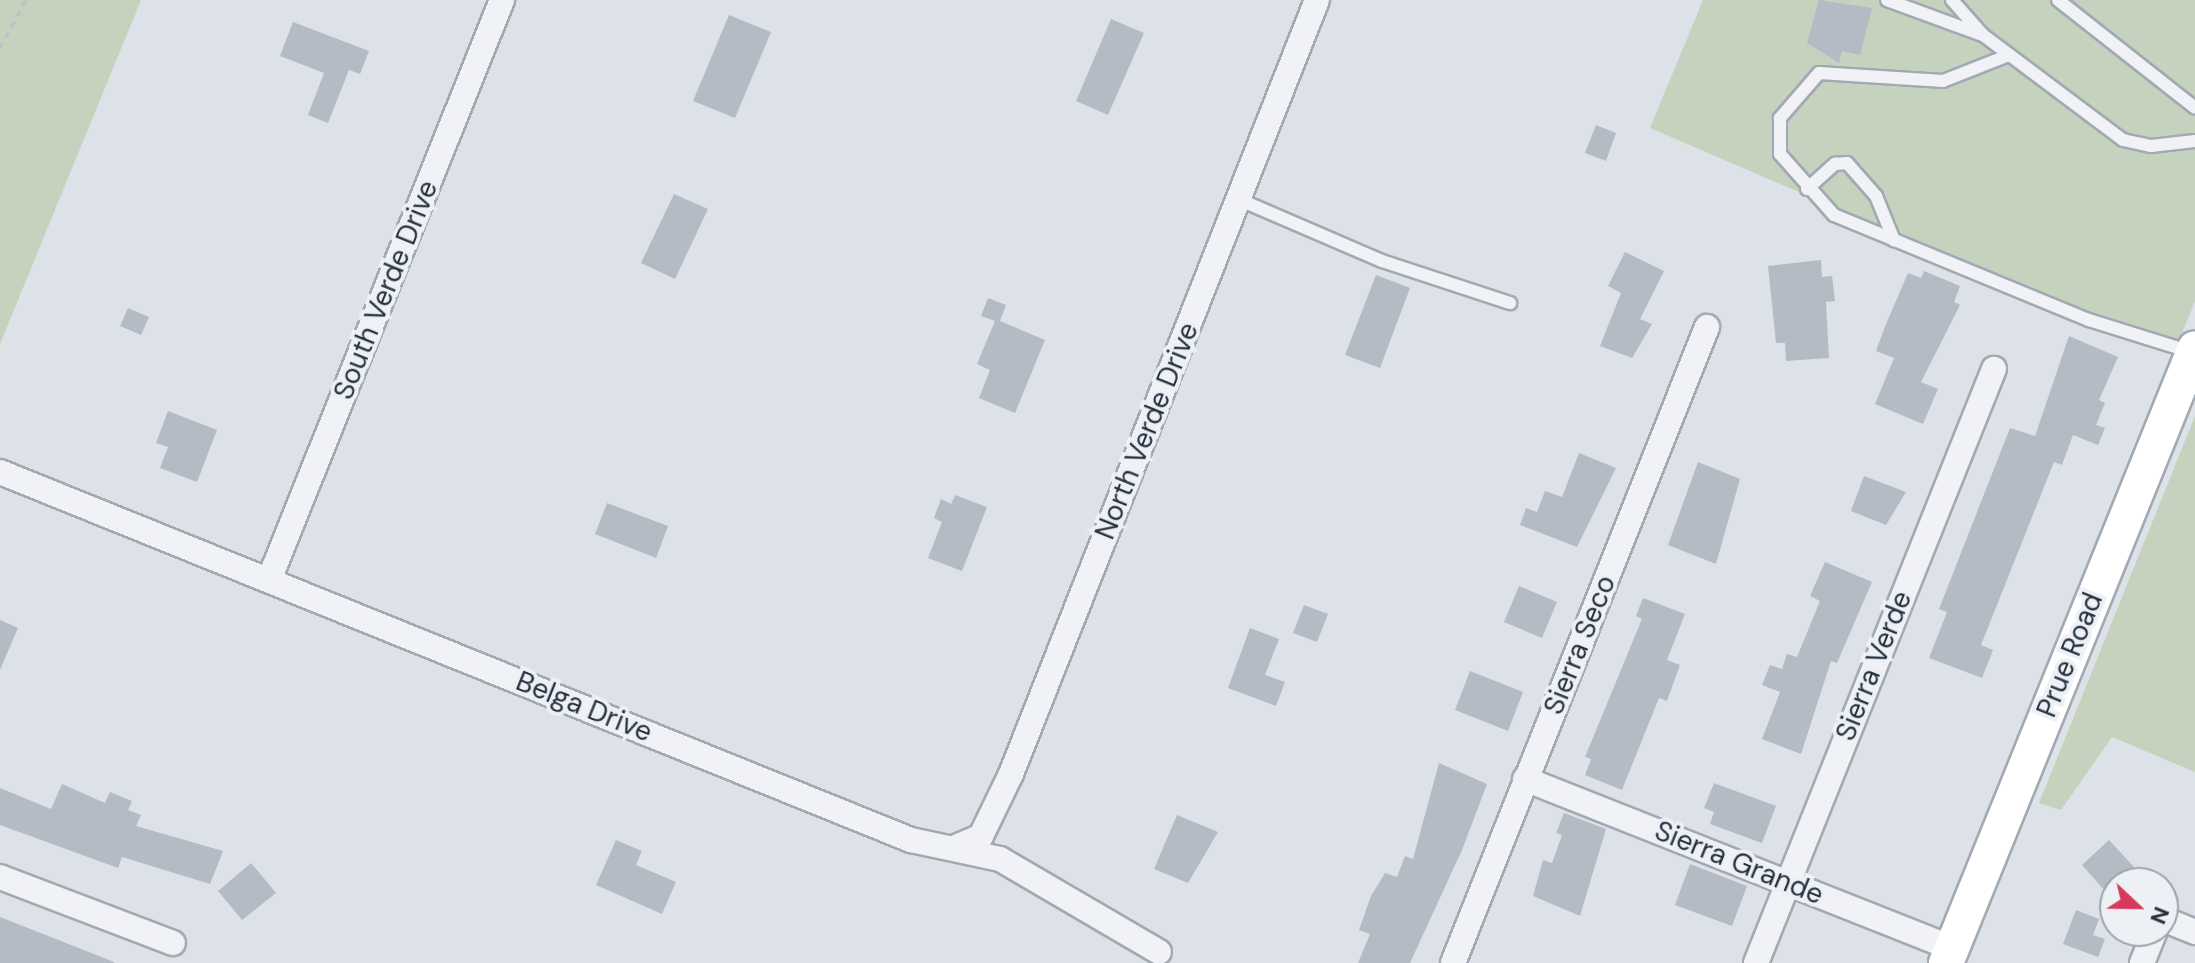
<!DOCTYPE html>
<style>
body{margin:0}
#map{position:relative;width:2195px;height:963px;overflow:hidden;background:#dde2e8;font-family:"DM Sans",sans-serif}
div>[style]{position:absolute}
.green>*{inset:0;background:#c4d2be}
.building>*{inset:0;background:#b4bbc5}
.path>*{height:3px;margin-top:-1.5px;transform-origin:0;background:repeating-linear-gradient(90deg,#bbc0c6 0 6px,transparent 0 12px)}
.roads{filter:drop-shadow(2px 0 #a2a9b2) drop-shadow(-2px 0 #a2a9b2) drop-shadow(0 2px #a2a9b2) drop-shadow(0 -2px #a2a9b2)}
.service>*{height:12px;margin:-6px;padding:0 6px;transform-origin:6px;border-radius:6px;background:#f0f2f6}
.minor>*{height:24px;margin:-12px;padding:0 12px;transform-origin:12px;border-radius:12px;background:#f0f2f6}
.secondary>*{height:34px;margin:-17px;padding:0 17px;transform-origin:17px;border-radius:17px;background:#fff}
span{translate:-50% -50%;white-space:nowrap;text-align:center;line-height:1.15;-webkit-text-stroke:8px #edf1f6;paint-order:stroke}
.street-label{font-size:28px;color:#26303f}
.north{position:absolute;left:2099px;top:867px;width:80px;height:80px;box-sizing:border-box;background:#edf1f6;border:2px solid #9da4ad;border-radius:50%;rotate:112deg;font-size:22px;font-weight:700;line-height:32px;text-align:center;color:#26303f}
.north::after{content:'';display:block;margin:auto;width:28px;height:36px;background:#d63959;clip-path:polygon(50% 0,100% 100%,50% 72%,0 100%)}
</style>
<div id="map">
<div class="green">
<i style="clip-path:polygon(0 0,141px 0,0 344px)"></i>
<i style="clip-path:polygon(1703px 0,2195px 0,2195px 301px,2180px 338px,2161px 348px,1650px 128px)"></i>
<i style="clip-path:polygon(2195px 416px,2195px 772px,2112px 737px,2061px 810px,2039px 803px)"></i>
</div>
<div class="building">
<i style="clip-path:polygon(1819px 0,1872px 8px,1860px 55px,1842px 51px,1839px 63px,1807px 43px)"></i>
<i style="clip-path:polygon(729px 15px,771px 32px,735px 118px,693px 101px)"></i>
<i style="clip-path:polygon(1111px 19px,1144px 33px,1108px 115px,1076px 101px)"></i>
<i style="clip-path:polygon(293px 22px,369px 51px,360px 74px,349px 70px,328px 123px,308px 115px,324px 73px,280px 56px)"></i>
<i style="clip-path:polygon(1596px 125px,1616px 133px,1606px 161px,1585px 153px)"></i>
<i style="clip-path:polygon(674px 194px,708px 209px,675px 279px,641px 263px)"></i>
<i style="clip-path:polygon(1625px 252px,1664px 271px,1640px 319px,1652px 324px,1632px 358px,1600px 346px,1621px 293px,1608px 286px)"></i>
<i style="clip-path:polygon(1821px 260px,1822px 277px,1832px 276px,1835px 301px,1826px 302px,1829px 358px,1786px 361px,1785px 343px,1776px 343px,1768px 266px)"></i>
<i style="clip-path:polygon(1924px 271px,1960px 286px,1954px 302px,1960px 305px,1921px 382px,1938px 389px,1923px 424px,1875px 404px,1894px 358px,1876px 351px,1886px 324px,1908px 273px,1921px 278px)"></i>
<i style="clip-path:polygon(1376px 275px,1410px 288px,1380px 368px,1345px 355px)"></i>
<i style="clip-path:polygon(988px 298px,1006px 305px,1000px 321px,1045px 340px,1015px 413px,979px 398px,990px 370px,977px 364px,995px 321px,981px 316px)"></i>
<i style="clip-path:polygon(128px 308px,149px 317px,141px 335px,120px 326px)"></i>
<i style="clip-path:polygon(2069px 336px,2118px 357px,2099px 400px,2105px 403px,2096px 425px,2105px 428px,2098px 445px,2073px 435px,2062px 465px,2054px 462px,1981px 645px,1993px 650px,1982px 678px,1929px 658px,1947px 612px,1939px 609px,2010px 428px,2035px 436px)"></i>
<i style="clip-path:polygon(168px 411px,217px 430px,197px 482px,160px 468px,168px 447px,156px 443px)"></i>
<i style="clip-path:polygon(1579px 453px,1616px 468px,1577px 547px,1520px 525px,1526px 508px,1537px 512px,1545px 491px,1562px 497px)"></i>
<i style="clip-path:polygon(1698px 462px,1740px 479px,1716px 564px,1668px 545px)"></i>
<i style="clip-path:polygon(1864px 476px,1906px 492px,1886px 525px,1851px 511px)"></i>
<i style="clip-path:polygon(955px 495px,987px 507px,962px 571px,928px 558px,942px 522px,934px 518px,941px 499px,951px 504px)"></i>
<i style="clip-path:polygon(607px 503px,668px 526px,656px 558px,595px 534px)"></i>
<i style="clip-path:polygon(1825px 562px,1872px 582px,1837px 663px,1831px 661px,1801px 754px,1762px 739px,1780px 692px,1762px 685px,1770px 665px,1782px 669px,1787px 654px,1797px 657px,1820px 601px,1810px 596px)"></i>
<i style="clip-path:polygon(1519px 586px,1557px 602px,1542px 638px,1504px 622px)"></i>
<i style="clip-path:polygon(1643px 598px,1685px 614px,1667px 660px,1680px 665px,1667px 701px,1659px 698px,1622px 790px,1585px 775px,1591px 759px,1585px 757px,1642px 619px,1636px 616px)"></i>
<i style="clip-path:polygon(1304px 605px,1328px 614px,1317px 642px,1293px 633px)"></i>
<i style="clip-path:polygon(0 620px,18px 628px,0 670px)"></i>
<i style="clip-path:polygon(1250px 628px,1279px 639px,1265px 675px,1285px 682px,1276px 706px,1228px 688px)"></i>
<i style="clip-path:polygon(1470px 671px,1523px 692px,1508px 731px,1455px 710px)"></i>
<i style="clip-path:polygon(1439px 763px,1487px 784px,1462px 850px,1410px 963px,1358px 963px,1370px 934px,1359px 930px,1371px 896px,1385px 873px,1397px 877px,1405px 856px,1413px 859px)"></i>
<i style="clip-path:polygon(1714px 783px,1776px 806px,1762px 843px,1710px 824px,1714px 812px,1704px 808px)"></i>
<i style="clip-path:polygon(62px 784px,105px 803px,110px 792px,132px 801px,128px 810px,141px 815px,136px 826px,223px 851px,210px 884px,122px 857px,118px 868px,0 825px,0 788px,51px 809px)"></i>
<i style="clip-path:polygon(1564px 813px,1606px 829px,1580px 916px,1533px 896px,1543px 860px,1552px 863px,1562px 835px,1556px 833px)"></i>
<i style="clip-path:polygon(1177px 815px,1218px 832px,1188px 883px,1154px 869px)"></i>
<i style="clip-path:polygon(616px 840px,642px 851px,636px 865px,676px 882px,662px 914px,596px 885px)"></i>
<i style="clip-path:polygon(2109px 840px,2134px 867px,2107px 893px,2082px 865px)"></i>
<i style="clip-path:polygon(251px 863px,276px 893px,242px 920px,218px 891px)"></i>
<i style="clip-path:polygon(1690px 864px,1747px 886px,1732px 926px,1675px 905px)"></i>
<i style="clip-path:polygon(2076px 910px,2099px 919px,2093px 935px,2105px 939px,2098px 957px,2063px 944px)"></i>
<i style="clip-path:polygon(0 917px,114px 962px,114px 963px,0 963px)"></i>
</div>
<div class="path">
<i style="left:0;top:48px;width:55px;rotate:-61.6deg"></i>
<i style="left:0;top:167px;width:1px;rotate:90deg"></i>
</div>
<div class="roads">
<div class="service">
<i style="left:1887px;top:0;width:99px;rotate:20.1deg"></i>
<i style="left:1952px;top:0;width:47px;rotate:48.5deg"></i>
<i style="left:1983px;top:35px;width:175px;rotate:36.9deg"></i>
<i style="left:2123px;top:140px;width:29px;rotate:12deg"></i>
<i style="left:2151px;top:146px;width:44px;rotate:-6.5deg"></i>
<i style="left:2058px;top:0;width:174px;rotate:38.2deg"></i>
<i style="left:2009px;top:55px;width:71px;rotate:158.5deg"></i>
<i style="left:1943px;top:81px;width:124px;rotate:-176.3deg"></i>
<i style="left:1819px;top:73px;width:60px;rotate:130.9deg"></i>
<i style="left:1780px;top:118px;width:36px;rotate:90deg"></i>
<i style="left:1780px;top:154px;width:81px;rotate:48.5deg"></i>
<i style="left:1834px;top:215px;width:276px;rotate:22.4deg"></i>
<i style="left:2089px;top:320px;width:107px;rotate:17.4deg"></i>
<i style="left:1807px;top:189px;width:38px;rotate:-42deg"></i>
<i style="left:1835px;top:164px;width:12px;rotate:-5deg"></i>
<i style="left:1847px;top:163px;width:44px;rotate:48.7deg"></i>
<i style="left:1876px;top:196px;width:48px;rotate:67.8deg"></i>
<i style="left:1238px;top:199px;width:157px;rotate:23.3deg"></i>
<i style="left:1382px;top:261px;width:135px;rotate:18.2deg"></i>
</div>
<div class="minor">
<i style="left:0;top:472px;width:983px;rotate:22deg"></i>
<i style="left:911px;top:840px;width:91px;rotate:12.1deg"></i>
<i style="left:1000px;top:859px;width:184px;rotate:30.3deg"></i>
<i style="left:269px;top:580px;width:625px;rotate:-68.11deg"></i>
<i style="left:1525px;top:779px;width:458px;rotate:21.6deg"></i>
<i style="left:958px;top:846px;width:25px;rotate:-23deg"></i>
<i style="left:981px;top:836px;width:69px;rotate:-64.2deg"></i>
<i style="left:1011px;top:774px;width:832px;rotate:-68.43deg"></i>
<i style="left:0;top:877px;width:185px;rotate:20.9deg"></i>
<i style="left:2163px;top:919px;width:35px;rotate:22deg"></i>
<i style="left:1453px;top:963px;width:685px;rotate:-68.23deg"></i>
<i style="left:1756px;top:963px;width:640px;rotate:-68.17deg"></i>
<i style="left:2142px;top:963px;width:35px;rotate:-68deg"></i>
</div>
<div class="secondary">
<i style="left:1946px;top:963px;width:663px;rotate:-67.96deg"></i>
</div>
</div>
<div class="street-label">
<span style="left:386px;top:290px;rotate:-68deg">South Verde Drive</span>
<span style="left:1147px;top:431px;rotate:-68deg">North Verde Drive</span>
<span style="left:1580px;top:645px;rotate:-68deg">Sierra Seco</span>
<span style="left:2070px;top:655px;rotate:-68deg">Prue Road</span>
<span style="left:1874px;top:666px;rotate:-68deg">Sierra Verde</span>
<span style="left:584px;top:707px;rotate:22deg">Belga Drive</span>
<span style="left:1739px;top:863px;rotate:22deg">Sierra Grande</span>
</div>
<div class="north">N</div>
</div>
